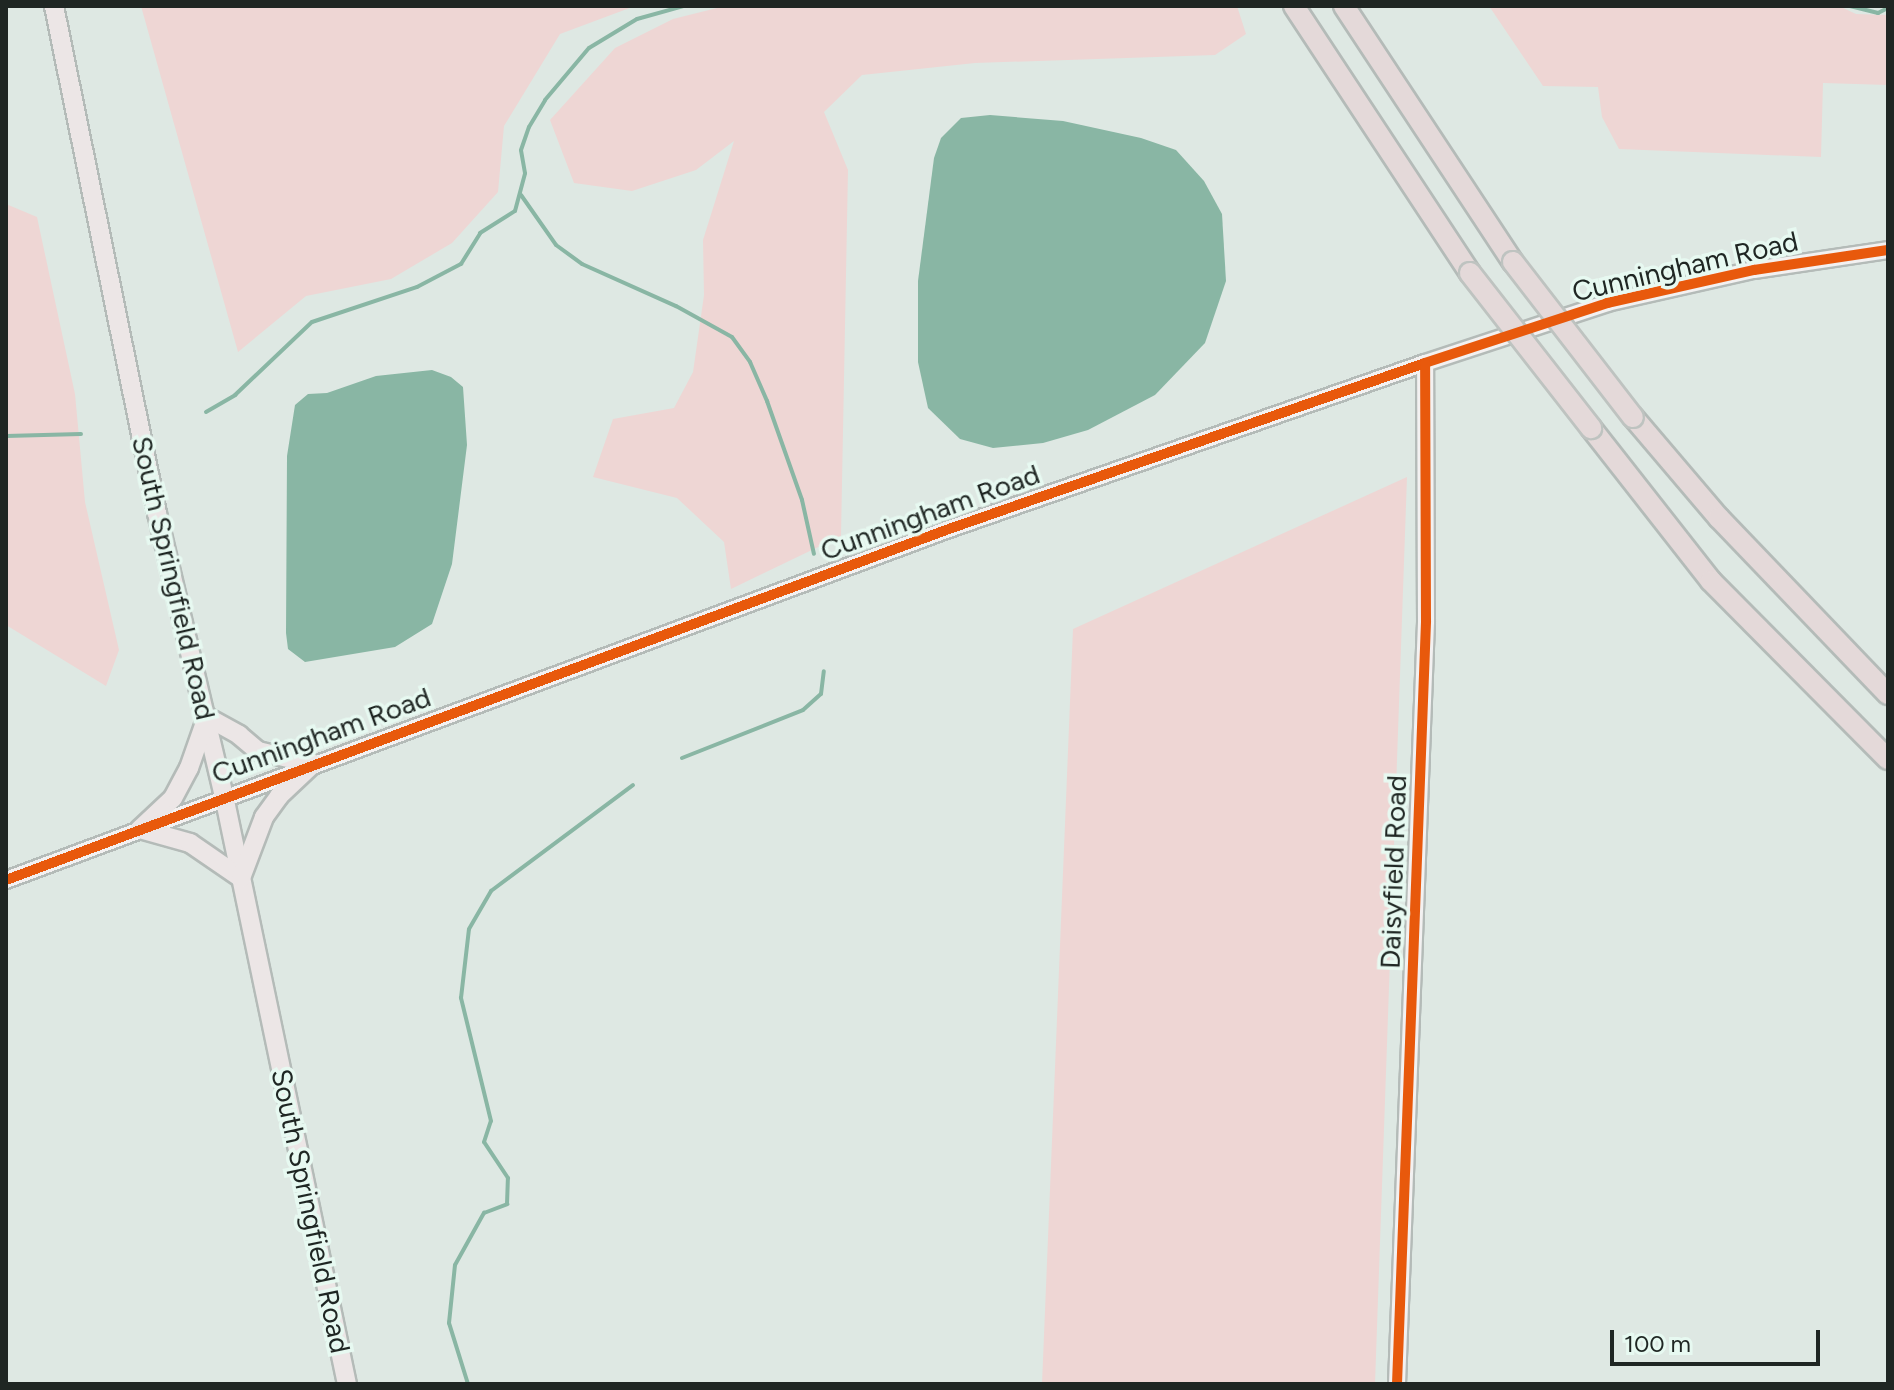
<!DOCTYPE html>
<style>
body{margin:0}
#map{position:relative;width:1894px;height:1390px;overflow:hidden;background:#dee8e3;font-family:Figtree,sans-serif}
div>[style]{position:absolute}
.green>*{inset:0;background:#eed6d4}
.water>*{inset:0;background:#89b6a4}
.stream>*{height:4px;margin:-2px;padding:0 2px;transform-origin:2px;border-radius:2px;background:#89b6a4}
.roads{filter:drop-shadow(2px 0 #b4bbb8) drop-shadow(-2px 0 #b4bbb8) drop-shadow(0 2px #b4bbb8) drop-shadow(0 -2px #b4bbb8)}
.secondary>*{height:16px;margin:-8px;padding:0 8px;transform-origin:8px;border-radius:8px;background:#f3f1f1}
.primary>*{height:18px;margin:-9px;padding:0 9px;transform-origin:9px;border-radius:9px;background:#ece6e6}
.highway>*{height:20px;margin:-10px;padding:0 10px;transform-origin:10px;border-radius:10px;background:#e4d9d9}
.bridges{filter:drop-shadow(2px 0 #bec3c0) drop-shadow(-2px 0 #bec3c0) drop-shadow(0 2px #bec3c0) drop-shadow(0 -2px #bec3c0)}
.highway-bridge>*{height:20px;margin:-10px;padding:0 10px;transform-origin:10px;border-radius:10px;background:#e4d9d9}
.cycleway>*{height:10px;margin:-5px;padding:0 5px;transform-origin:5px;border-radius:5px;background:#e8590c}
span{translate:-50% -50%;white-space:nowrap;text-align:center;line-height:1.15;-webkit-text-stroke:7px #e7f9f1;paint-order:stroke}
.street-label{font-size:28px;color:#1f2623}
.frame{position:absolute;inset:0;border:8px solid #1f2623;pointer-events:none}
.scale{position:absolute;left:1610px;top:1330px;width:210px;height:36px;box-sizing:border-box;border:4px solid #1f2623;border-top:0;padding-left:10px;font-size:24px;line-height:28px;white-space:nowrap;color:#1f2623;-webkit-text-stroke:6px #e7f9f1;paint-order:stroke}
</style>
<div id="map">
<div class="green">
<i style="clip-path:polygon(141px 6px,635px 6px,560px 34px,504px 126px,498px 192px,452px 243px,391px 279px,306px 296px,238px 352px)"></i>
<i style="clip-path:polygon(725px 6px,1237px 6px,1246px 34px,1215px 55px,975px 63px,862px 75px,824px 112px,848px 170px,841px 536px,731px 589px,724px 542px,677px 498px,593px 477px,613px 419px,674px 408px,693px 372px,704px 295px,703px 240px,734px 141px,696px 170px,632px 191px,574px 183px,550px 120px,615px 48px,673px 19px)"></i>
<i style="clip-path:polygon(1489px 6px,1839px 6px,1856px 14px,1888px 15px,1888px 85px,1823px 83px,1821px 157px,1619px 149px,1602px 117px,1598px 87px,1543px 86px)"></i>
<i style="clip-path:polygon(6px 204px,37px 217px,75px 394px,85px 502px,119px 650px,106px 686px,6px 625px)"></i>
<i style="clip-path:polygon(1407px 477px,1375px 1384px,1042px 1384px,1073px 629px)"></i>
</div>
<div class="water">
<i style="clip-path:polygon(990px 115px,1063px 121px,1141px 138px,1176px 150px,1204px 181px,1222px 214px,1226px 281px,1205px 343px,1155px 395px,1088px 430px,1043px 443px,993px 448px,960px 439px,928px 408px,918px 362px,918px 281px,934px 158px,941px 138px,961px 118px)"></i>
<i style="clip-path:polygon(432px 370px,451px 377px,463px 387px,467px 445px,452px 564px,432px 624px,395px 647px,305px 662px,288px 649px,286px 633px,287px 456px,295px 405px,308px 394px,327px 393px,376px 376px)"></i>
</div>
<div class="stream">
<i style="left:1850px;top:6px;width:29px;rotate:14deg"></i>
<i style="left:1878px;top:13px;width:11px;rotate:-27deg"></i>
<i style="left:521px;top:195px;width:61px;rotate:55deg"></i>
<i style="left:556px;top:245px;width:32px;rotate:36deg"></i>
<i style="left:582px;top:264px;width:103px;rotate:24.1deg"></i>
<i style="left:676px;top:306px;width:64px;rotate:29deg"></i>
<i style="left:732px;top:337px;width:31px;rotate:54deg"></i>
<i style="left:750px;top:362px;width:43px;rotate:66.4deg"></i>
<i style="left:767px;top:401px;width:105px;rotate:70.5deg"></i>
<i style="left:802px;top:500px;width:55px;rotate:77.5deg"></i>
<i style="left:206px;top:412px;width:34px;rotate:-30deg"></i>
<i style="left:235px;top:395px;width:106px;rotate:-43.5deg"></i>
<i style="left:312px;top:322px;width:111px;rotate:-18.4deg"></i>
<i style="left:417px;top:287px;width:50px;rotate:-27.6deg"></i>
<i style="left:461px;top:264px;width:36px;rotate:-58deg"></i>
<i style="left:480px;top:233px;width:41px;rotate:-32.2deg"></i>
<i style="left:515px;top:211px;width:39px;rotate:-75deg"></i>
<i style="left:525px;top:173px;width:23px;rotate:-100deg"></i>
<i style="left:521px;top:150px;width:24px;rotate:-71deg"></i>
<i style="left:529px;top:127px;width:31px;rotate:-59deg"></i>
<i style="left:545px;top:100px;width:68px;rotate:-49.8deg"></i>
<i style="left:589px;top:48px;width:56px;rotate:-31.1deg"></i>
<i style="left:637px;top:19px;width:49px;rotate:-15.5deg"></i>
<i style="left:6px;top:436px;width:75px;rotate:-1.5deg"></i>
<i style="left:682px;top:758px;width:130px;rotate:-21.6deg"></i>
<i style="left:803px;top:710px;width:24px;rotate:-42deg"></i>
<i style="left:821px;top:694px;width:23px;rotate:-83deg"></i>
<i style="left:468px;top:1384px;width:64px;rotate:-107.3deg"></i>
<i style="left:449px;top:1323px;width:58px;rotate:-84.1deg"></i>
<i style="left:455px;top:1265px;width:60px;rotate:-60.9deg"></i>
<i style="left:484px;top:1213px;width:25px;rotate:-21deg"></i>
<i style="left:507px;top:1204px;width:26px;rotate:-88deg"></i>
<i style="left:508px;top:1178px;width:43px;rotate:-123.7deg"></i>
<i style="left:484px;top:1142px;width:22px;rotate:-72deg"></i>
<i style="left:491px;top:1121px;width:127px;rotate:-103.7deg"></i>
<i style="left:461px;top:998px;width:69px;rotate:-83.4deg"></i>
<i style="left:469px;top:929px;width:44px;rotate:-59.9deg"></i>
<i style="left:491px;top:891px;width:177px;rotate:-36.7deg"></i>
</div>
<div class="roads">
<div class="secondary">
<i style="left:6px;top:880px;width:1003px;rotate:-20.42deg"></i>
<i style="left:946px;top:530px;width:507px;rotate:-19.22deg"></i>
<i style="left:1425px;top:363px;width:192px;rotate:-18.2deg"></i>
<i style="left:1607px;top:303px;width:151px;rotate:-12.7deg"></i>
<i style="left:1754px;top:270px;width:135px;rotate:-8.5deg"></i>
<i style="left:1397px;top:1384px;width:764px;rotate:-87.82deg"></i>
<i style="left:1426px;top:621px;width:258px;rotate:-90.2deg"></i>
</div>
<div class="primary">
<i style="left:54px;top:6px;width:517px;rotate:78.52deg"></i>
<i style="left:157px;top:513px;width:291px;rotate:76.7deg"></i>
<i style="left:224px;top:796px;width:601px;rotate:78.19deg"></i>
<i style="left:140px;top:829px;width:45px;rotate:-43.2deg"></i>
<i style="left:173px;top:798px;width:34px;rotate:-62deg"></i>
<i style="left:189px;top:768px;width:54px;rotate:-70.6deg"></i>
<i style="left:207px;top:717px;width:37px;rotate:29deg"></i>
<i style="left:239px;top:735px;width:25px;rotate:40deg"></i>
<i style="left:258px;top:751px;width:57px;rotate:13.3deg"></i>
<i style="left:140px;top:829px;width:52px;rotate:15.6deg"></i>
<i style="left:190px;top:843px;width:62px;rotate:34.5deg"></i>
<i style="left:241px;top:878px;width:65px;rotate:-69.3deg"></i>
<i style="left:264px;top:817px;width:26px;rotate:-54deg"></i>
<i style="left:279px;top:796px;width:47px;rotate:-43.3deg"></i>
</div>
<div class="highway">
<i style="left:1294px;top:6px;width:320px;rotate:56.6deg"></i>
<i style="left:1344px;top:6px;width:307px;rotate:56.6deg"></i>
<i style="left:1633px;top:417px;width:133px;rotate:49.6deg"></i>
<i style="left:1719px;top:518px;width:244px;rotate:46.2deg"></i>
<i style="left:1591px;top:428px;width:194px;rotate:51.9deg"></i>
<i style="left:1711px;top:581px;width:251px;rotate:45.2deg"></i>
</div>
</div>
<div class="bridges">
<div class="highway-bridge">
<i style="left:1513px;top:262px;width:196px;rotate:52.3deg"></i>
<i style="left:1470px;top:273px;width:197px;rotate:52deg"></i>
</div>
</div>
<div class="cycleway">
<i style="left:6px;top:880px;width:1003px;rotate:-20.42deg"></i>
<i style="left:946px;top:530px;width:507px;rotate:-19.22deg"></i>
<i style="left:1425px;top:363px;width:192px;rotate:-18.2deg"></i>
<i style="left:1607px;top:303px;width:151px;rotate:-12.7deg"></i>
<i style="left:1754px;top:270px;width:135px;rotate:-8.5deg"></i>
<i style="left:1397px;top:1384px;width:764px;rotate:-87.82deg"></i>
<i style="left:1426px;top:621px;width:258px;rotate:-90.2deg"></i>
</div>
<div class="street-label">
<span style="left:1685px;top:266px;rotate:-13deg">Cunningham Road</span>
<span style="left:930px;top:512px;rotate:-20deg">Cunningham Road</span>
<span style="left:174px;top:578px;rotate:77deg">South Springfield Road</span>
<span style="left:321px;top:735px;rotate:-20deg">Cunningham Road</span>
<span style="left:1393px;top:872px;rotate:-88deg">Daisyfield Road</span>
<span style="left:311px;top:1211px;rotate:78deg">South Springfield Road</span>
</div>
<div class="frame"></div>
<div class="scale">100 m</div>
</div>
